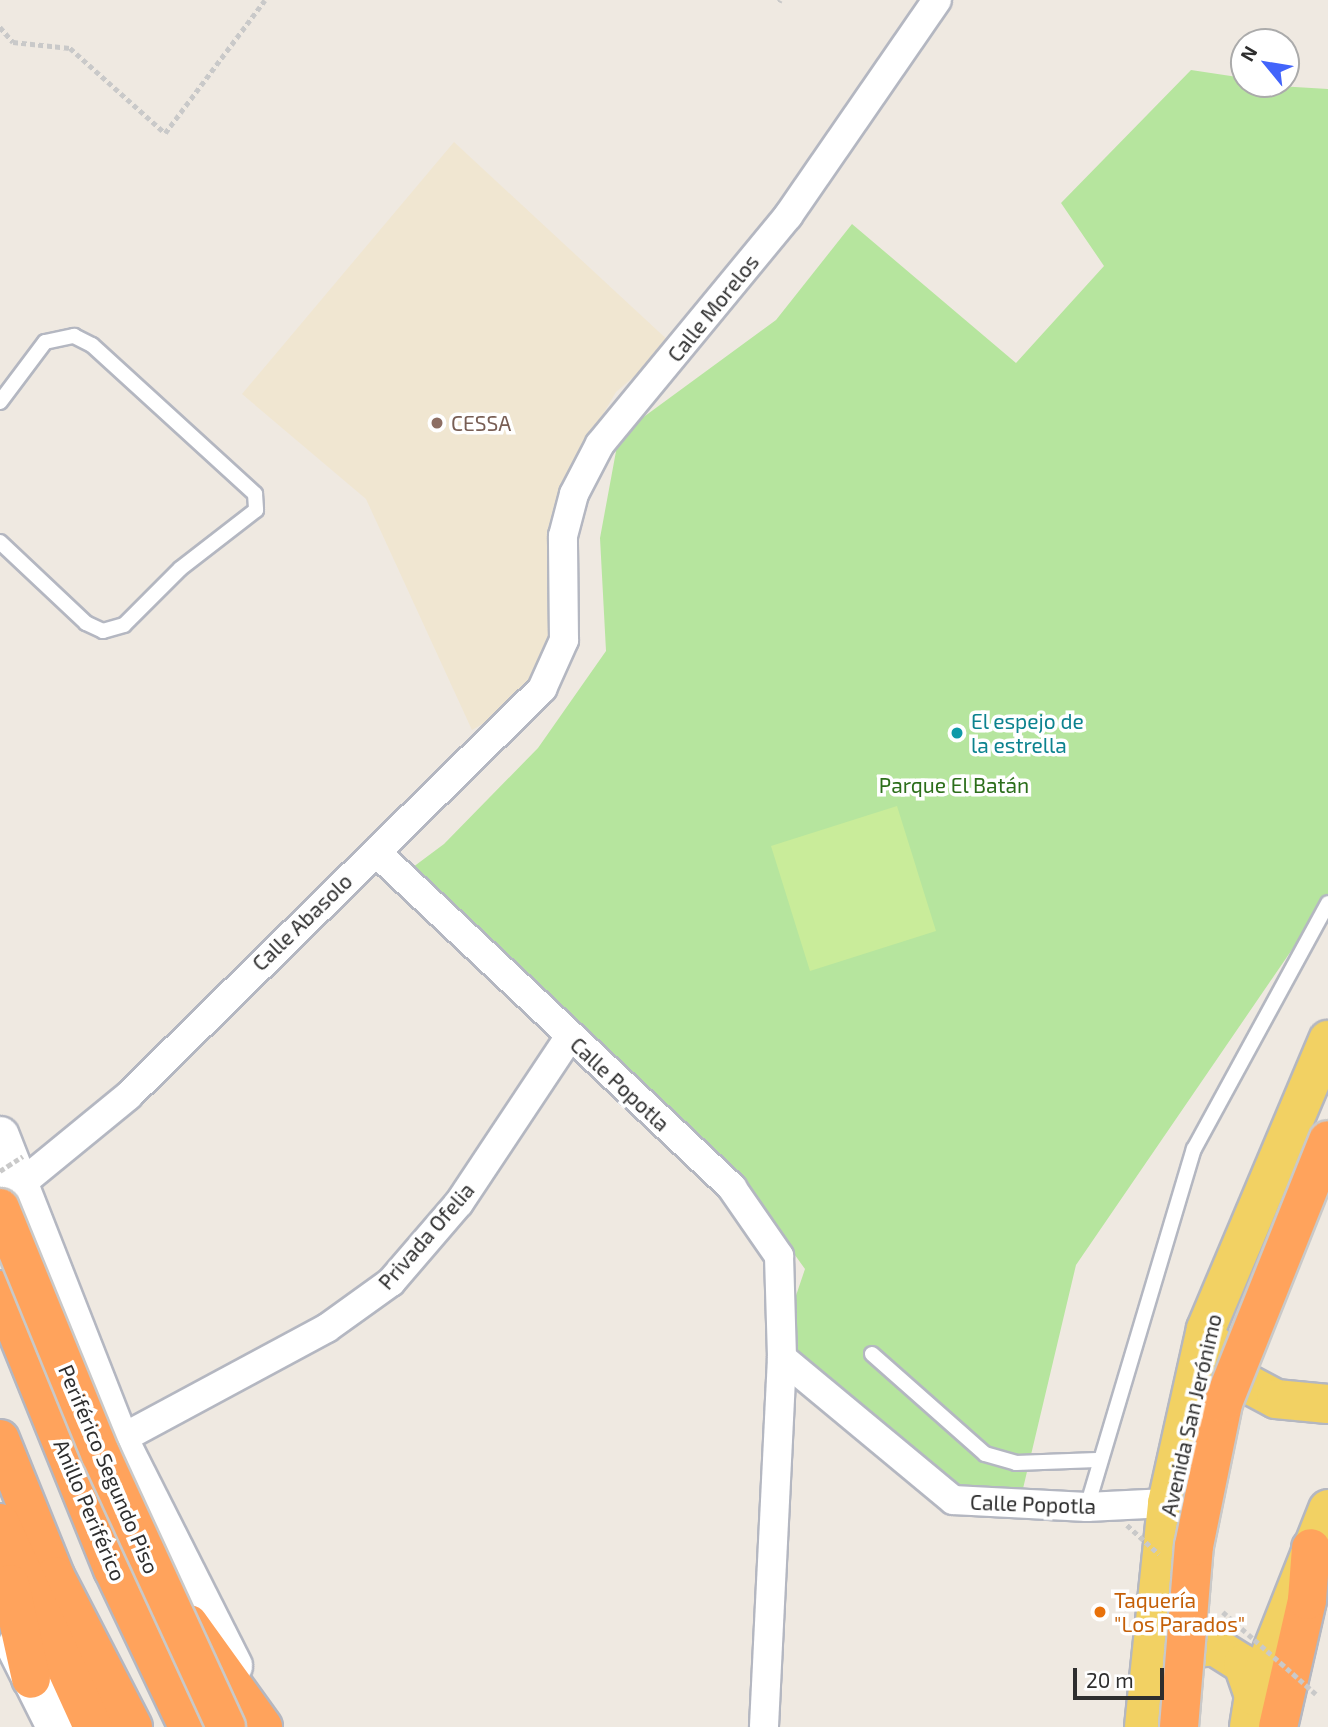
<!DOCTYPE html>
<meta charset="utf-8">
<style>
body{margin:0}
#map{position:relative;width:1328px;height:1727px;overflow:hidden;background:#efe9e1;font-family:"Exo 2",sans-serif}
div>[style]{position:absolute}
.education>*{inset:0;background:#f0e6d1}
.green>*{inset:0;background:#b6e59e}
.pitch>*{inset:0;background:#c9ec9a}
.path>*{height:4.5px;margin-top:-2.25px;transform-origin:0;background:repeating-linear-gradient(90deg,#c9c9c9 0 5px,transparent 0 8.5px)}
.roads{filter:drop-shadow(2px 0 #b4b7c1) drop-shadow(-2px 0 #b4b7c1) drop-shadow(0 2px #b4b7c1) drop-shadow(0 -2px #b4b7c1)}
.service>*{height:14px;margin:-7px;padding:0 7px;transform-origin:7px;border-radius:7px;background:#fff}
.minor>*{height:28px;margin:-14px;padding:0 14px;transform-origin:14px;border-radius:14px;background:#fff}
.secondary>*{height:38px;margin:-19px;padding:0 19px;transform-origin:19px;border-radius:19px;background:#fff}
.primary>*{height:38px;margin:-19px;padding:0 19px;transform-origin:19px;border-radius:19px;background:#f2d163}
.motorway>*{height:38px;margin:-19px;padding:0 19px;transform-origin:19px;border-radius:19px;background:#ffa35c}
.path-bridge>*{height:4.5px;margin-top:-2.25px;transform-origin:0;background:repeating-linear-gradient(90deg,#c9c9c9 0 5px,transparent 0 8.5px)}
.bridges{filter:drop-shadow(2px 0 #c9c9c9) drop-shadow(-2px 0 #c9c9c9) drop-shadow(0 2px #c9c9c9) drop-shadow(0 -2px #c9c9c9)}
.motorway-bridge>*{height:38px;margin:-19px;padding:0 19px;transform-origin:19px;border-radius:19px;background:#ffa35c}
.dots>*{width:19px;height:19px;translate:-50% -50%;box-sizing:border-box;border:4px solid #fff;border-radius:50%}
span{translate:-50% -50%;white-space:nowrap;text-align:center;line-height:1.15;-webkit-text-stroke:7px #fff;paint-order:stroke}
.street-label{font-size:21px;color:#2e2e2e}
.education-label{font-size:21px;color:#785e54}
.left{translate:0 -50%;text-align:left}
.culture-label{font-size:21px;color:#0d838f}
.park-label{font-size:21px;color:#2c6e1b}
.food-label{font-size:21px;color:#c56008}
.north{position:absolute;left:1230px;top:28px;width:70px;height:70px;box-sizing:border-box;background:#fff;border:2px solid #ababab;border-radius:50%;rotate:300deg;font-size:19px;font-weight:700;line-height:28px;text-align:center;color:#2e2e2e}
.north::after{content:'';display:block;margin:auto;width:24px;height:32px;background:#4264fb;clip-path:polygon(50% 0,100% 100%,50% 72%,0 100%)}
.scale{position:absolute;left:1073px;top:1668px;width:91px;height:32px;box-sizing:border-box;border:4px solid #2e2e2e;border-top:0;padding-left:9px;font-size:21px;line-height:24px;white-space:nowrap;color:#2e2e2e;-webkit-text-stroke:5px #fff;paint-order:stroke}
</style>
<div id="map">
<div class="education">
<i style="clip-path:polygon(454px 142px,672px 344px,616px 392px,581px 452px,562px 607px,529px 697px,472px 730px,366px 499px,242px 394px)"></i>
</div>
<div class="green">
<i style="clip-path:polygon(1191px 70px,1244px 78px,1244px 84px,1328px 89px,1328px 897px,1076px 1265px,1021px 1497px,960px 1500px,800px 1370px,783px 1334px,805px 1269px,743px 1183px,591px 1045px,389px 885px,444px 844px,538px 748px,606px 651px,600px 538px,619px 435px,776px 320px,852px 224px,1016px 363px,1104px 266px,1061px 203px)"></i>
</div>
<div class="pitch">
<i style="clip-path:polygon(897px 806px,936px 931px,810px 971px,771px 846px)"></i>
</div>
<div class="path">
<i style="left:779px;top:2px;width:2px;rotate:-63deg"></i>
<i style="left:0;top:27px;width:20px;rotate:49deg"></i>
<i style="left:13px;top:42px;width:57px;rotate:6deg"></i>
<i style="left:70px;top:48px;width:127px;rotate:41.8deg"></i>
<i style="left:165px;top:133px;width:166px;rotate:-53.1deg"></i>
</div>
<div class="roads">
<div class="service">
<i style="left:0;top:402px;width:75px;rotate:-53.1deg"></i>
<i style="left:45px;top:342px;width:30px;rotate:-12deg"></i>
<i style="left:74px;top:336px;width:20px;rotate:27deg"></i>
<i style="left:92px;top:345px;width:221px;rotate:42.4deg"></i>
<i style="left:255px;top:494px;width:16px;rotate:86deg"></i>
<i style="left:256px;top:510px;width:96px;rotate:142.2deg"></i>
<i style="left:180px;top:569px;width:79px;rotate:135deg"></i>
<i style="left:124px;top:625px;width:22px;rotate:164deg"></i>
<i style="left:103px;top:631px;width:19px;rotate:-155deg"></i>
<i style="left:86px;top:623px;width:118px;rotate:-136.7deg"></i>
<i style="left:872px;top:1354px;width:151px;rotate:41.5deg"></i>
<i style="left:985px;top:1454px;width:32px;rotate:16deg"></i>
<i style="left:1016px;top:1463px;width:81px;rotate:-2.1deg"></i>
<i style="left:1087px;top:1507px;width:374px;rotate:-73.4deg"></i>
<i style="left:1194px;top:1149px;width:280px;rotate:-61.4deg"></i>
</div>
<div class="minor">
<i style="left:376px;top:852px;width:490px;rotate:43.3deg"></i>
<i style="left:732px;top:1188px;width:83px;rotate:55.3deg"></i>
<i style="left:779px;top:1256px;width:102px;rotate:88.3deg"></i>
<i style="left:782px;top:1358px;width:369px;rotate:92.8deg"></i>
<i style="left:17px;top:1187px;width:144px;rotate:-39.3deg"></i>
<i style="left:128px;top:1096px;width:581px;rotate:-44.51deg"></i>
<i style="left:542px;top:689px;width:54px;rotate:-65.8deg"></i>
<i style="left:564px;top:640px;width:104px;rotate:-90.6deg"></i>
<i style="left:563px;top:536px;width:43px;rotate:-75.3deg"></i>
<i style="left:574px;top:494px;width:56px;rotate:-62.5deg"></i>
<i style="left:600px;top:444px;width:296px;rotate:-50.5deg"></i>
<i style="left:788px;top:216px;width:262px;rotate:-55.4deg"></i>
<i style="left:782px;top:1358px;width:222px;rotate:39.7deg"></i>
<i style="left:953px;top:1500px;width:134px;rotate:3deg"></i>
<i style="left:1087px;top:1507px;width:80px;rotate:-2.9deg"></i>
<i style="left:119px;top:1440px;width:236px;rotate:-28.3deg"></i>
<i style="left:327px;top:1328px;width:79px;rotate:-35.7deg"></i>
<i style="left:391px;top:1282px;width:104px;rotate:-49.3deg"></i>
<i style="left:459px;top:1203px;width:201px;rotate:-56.4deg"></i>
</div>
<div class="secondary">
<i style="left:0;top:1136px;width:326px;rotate:68.6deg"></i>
<i style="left:119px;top:1440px;width:253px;rotate:63.2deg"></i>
<i style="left:16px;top:1647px;width:89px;rotate:63.4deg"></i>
</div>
<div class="primary">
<i style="left:1216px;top:1346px;width:48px;rotate:51deg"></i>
<i style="left:1246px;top:1383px;width:34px;rotate:28deg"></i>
<i style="left:1276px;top:1399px;width:52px;rotate:5.5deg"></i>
<i style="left:1161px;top:1667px;width:28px;rotate:-41deg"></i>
<i style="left:1182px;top:1649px;width:32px;rotate:-5deg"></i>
<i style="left:1214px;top:1646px;width:34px;rotate:32deg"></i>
<i style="left:1243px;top:1664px;width:34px;rotate:71deg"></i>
<i style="left:1144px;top:1727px;width:225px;rotate:-84.1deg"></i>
<i style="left:1167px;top:1503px;width:178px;rotate:-77.4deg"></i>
<i style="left:1206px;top:1329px;width:314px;rotate:-67.1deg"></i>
<i style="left:1249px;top:1727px;width:31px;rotate:-81deg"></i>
<i style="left:1254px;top:1696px;width:201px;rotate:-68.4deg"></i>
</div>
<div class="motorway">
<i style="left:0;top:1290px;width:301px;rotate:68deg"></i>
<i style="left:113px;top:1569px;width:175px;rotate:64.6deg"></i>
<i style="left:0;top:1439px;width:148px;rotate:68.1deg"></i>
<i style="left:55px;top:1576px;width:170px;rotate:62.7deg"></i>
<i style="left:0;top:1523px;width:224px;rotate:65.5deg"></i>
<i style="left:10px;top:1584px;width:97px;rotate:77.5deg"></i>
<i style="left:189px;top:1624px;width:127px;rotate:54.3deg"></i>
<i style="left:1278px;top:1727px;width:130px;rotate:-77.1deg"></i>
<i style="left:1307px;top:1600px;width:52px;rotate:-85.6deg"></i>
</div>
</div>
<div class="path-bridge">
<i style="left:0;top:1171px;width:27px;rotate:-33deg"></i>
<i style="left:1127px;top:1525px;width:43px;rotate:42.2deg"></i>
<i style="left:1223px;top:1612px;width:125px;rotate:41.4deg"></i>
</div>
<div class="bridges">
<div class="motorway-bridge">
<i style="left:0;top:1208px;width:267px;rotate:67.8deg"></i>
<i style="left:101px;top:1455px;width:299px;rotate:65.3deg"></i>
<i style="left:1179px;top:1727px;width:182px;rotate:-85.3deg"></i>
<i style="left:1194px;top:1546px;width:146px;rotate:-78.5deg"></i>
<i style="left:1223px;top:1403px;width:283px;rotate:-68.2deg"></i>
</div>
</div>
<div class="dots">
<i style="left:437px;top:423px;background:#8d6e63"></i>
<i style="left:957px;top:733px;background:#0f9aa8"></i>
<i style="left:1100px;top:1612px;background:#e8710a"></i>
</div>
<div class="street-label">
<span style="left:713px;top:308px;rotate:-51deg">Calle Morelos</span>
<span style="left:302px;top:922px;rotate:-44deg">Calle Abasolo</span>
<span style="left:620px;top:1084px;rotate:43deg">Calle Popotla</span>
<span style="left:426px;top:1236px;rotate:-49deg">Privada Ofelia</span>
<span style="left:1191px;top:1415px;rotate:-77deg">Avenida San Jerónimo</span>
<span style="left:109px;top:1469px;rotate:67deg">Periférico Segundo Piso</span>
<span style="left:1033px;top:1504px;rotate:2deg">Calle Popotla</span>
<span style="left:90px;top:1510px;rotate:67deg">Anillo Periférico</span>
</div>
<div class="education-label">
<span class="left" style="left:451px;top:423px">CESSA</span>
</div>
<div class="culture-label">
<span class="left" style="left:971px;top:733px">El espejo de<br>la estrella</span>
</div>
<div class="park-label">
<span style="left:954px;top:785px">Parque El Batán</span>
</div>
<div class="food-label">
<span class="left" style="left:1114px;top:1612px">Taquería<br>"Los Parados"</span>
</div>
<div class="north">N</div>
<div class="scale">20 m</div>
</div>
